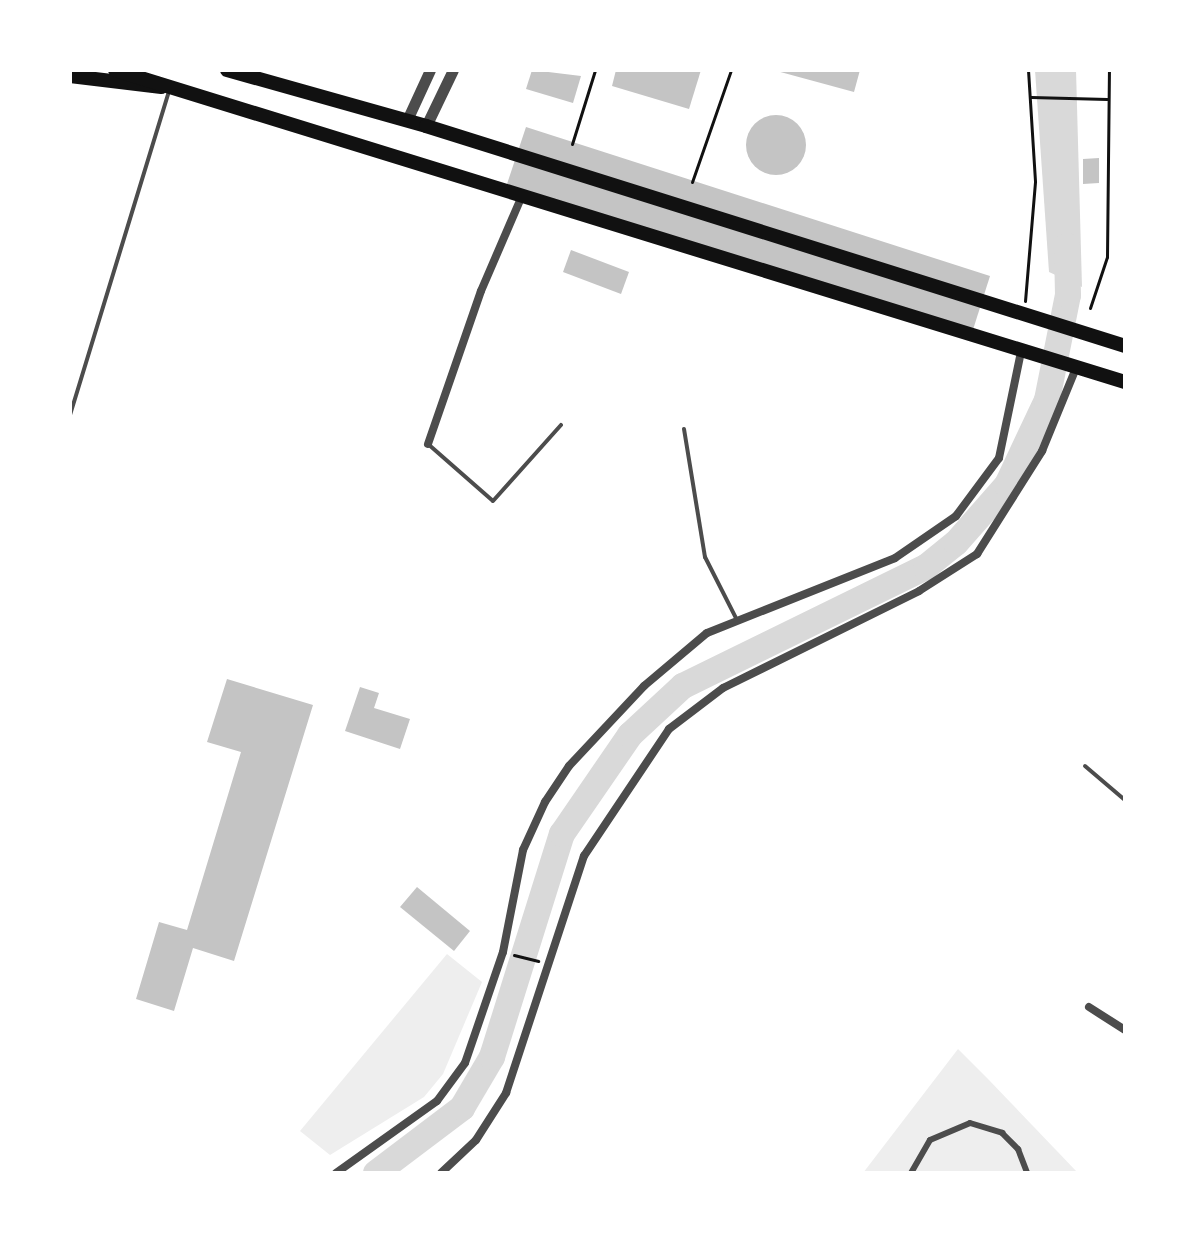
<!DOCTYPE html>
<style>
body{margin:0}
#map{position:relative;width:1195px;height:1243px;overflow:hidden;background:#fff;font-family:Commissioner,sans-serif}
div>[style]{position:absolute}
.green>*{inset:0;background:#eee}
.water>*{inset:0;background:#d9d9d9}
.river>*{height:26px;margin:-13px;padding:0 13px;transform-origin:13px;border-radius:13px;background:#d9d9d9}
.building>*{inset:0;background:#c4c4c4}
.round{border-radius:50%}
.path>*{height:3px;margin:-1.5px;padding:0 1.5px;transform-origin:1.5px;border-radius:1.5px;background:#111}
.service>*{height:4px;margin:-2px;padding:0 2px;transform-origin:2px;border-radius:2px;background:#4c4c4c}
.pedestrian>*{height:6px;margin:-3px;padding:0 3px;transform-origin:3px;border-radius:3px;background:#4c4c4c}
.minor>*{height:8px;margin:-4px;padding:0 4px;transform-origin:4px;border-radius:4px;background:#4c4c4c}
.tertiary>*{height:11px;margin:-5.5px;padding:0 5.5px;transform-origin:5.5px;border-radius:5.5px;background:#4c4c4c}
.primary>*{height:14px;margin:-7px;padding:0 7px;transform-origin:7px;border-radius:7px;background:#111}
.trunk>*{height:14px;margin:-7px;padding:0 7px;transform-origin:7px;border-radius:7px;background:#111}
span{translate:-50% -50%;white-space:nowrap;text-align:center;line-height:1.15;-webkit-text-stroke:6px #fff;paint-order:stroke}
.frame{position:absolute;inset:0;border:72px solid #fff;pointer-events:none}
</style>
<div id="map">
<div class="green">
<i style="clip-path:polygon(447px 954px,482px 982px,443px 1074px,424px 1097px,330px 1155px,300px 1131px)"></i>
<i style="clip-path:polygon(958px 1049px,988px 1079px,1078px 1173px,863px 1173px)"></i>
</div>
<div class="water">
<i style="clip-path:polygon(1035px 70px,1076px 70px,1082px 287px,1049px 272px)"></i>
</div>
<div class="river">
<i style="left:376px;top:1173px;width:108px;rotate:-37.1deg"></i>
<i style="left:462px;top:1108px;width:59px;rotate:-59.5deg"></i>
<i style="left:492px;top:1057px;width:234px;rotate:-72.6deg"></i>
<i style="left:562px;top:834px;width:120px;rotate:-55.5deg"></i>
<i style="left:630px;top:735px;width:72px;rotate:-42.8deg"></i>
<i style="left:683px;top:686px;width:271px;rotate:-26.1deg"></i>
<i style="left:926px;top:567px;width:38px;rotate:-39deg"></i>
<i style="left:956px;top:543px;width:77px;rotate:-48.7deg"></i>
<i style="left:1007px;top:485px;width:94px;rotate:-64.8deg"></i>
<i style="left:1047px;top:400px;width:107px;rotate:-78.7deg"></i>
<i style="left:1068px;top:295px;width:49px;rotate:-91.2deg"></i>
</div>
<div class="building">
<i style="clip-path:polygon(532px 70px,581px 76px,573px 103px,526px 89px)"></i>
<i style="clip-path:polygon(616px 70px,701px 70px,689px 109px,612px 86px)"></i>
<i style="clip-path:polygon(773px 70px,860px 70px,854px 92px)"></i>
<i class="round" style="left:746px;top:115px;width:60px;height:60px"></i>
<i style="clip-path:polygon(526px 127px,990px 276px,971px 336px,506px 187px)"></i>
<i style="clip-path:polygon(1099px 158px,1099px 183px,1083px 184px,1083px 159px)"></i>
<i style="clip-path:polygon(571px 250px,629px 272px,621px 294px,563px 272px)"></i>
<i style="clip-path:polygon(227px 679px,313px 705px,234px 961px,193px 948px,174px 1011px,136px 999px,159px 922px,187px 930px,241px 752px,207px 742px)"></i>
<i style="clip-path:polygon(360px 687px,379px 693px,374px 708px,410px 719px,400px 749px,345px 731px)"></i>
<i style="clip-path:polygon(417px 887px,470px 931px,454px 951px,400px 907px)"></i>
</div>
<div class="path">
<i style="left:1031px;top:97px;width:76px;rotate:1.5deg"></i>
<i style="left:572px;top:144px;width:77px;rotate:-72.7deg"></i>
<i style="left:692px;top:182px;width:119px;rotate:-70.8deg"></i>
<i style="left:1025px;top:301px;width:120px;rotate:-85.2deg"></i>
<i style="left:1035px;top:181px;width:111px;rotate:-93.6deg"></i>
<i style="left:1028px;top:70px;width:15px"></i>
<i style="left:1090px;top:308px;width:54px;rotate:-71.6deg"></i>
<i style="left:1107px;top:257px;width:187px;rotate:-89.4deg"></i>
<i style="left:514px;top:955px;width:25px;rotate:14deg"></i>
</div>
<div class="service">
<i style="left:70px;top:415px;width:338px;rotate:-73deg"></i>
<i style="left:684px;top:429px;width:130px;rotate:80.7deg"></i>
<i style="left:705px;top:557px;width:68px;rotate:63.1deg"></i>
<i style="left:428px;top:444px;width:86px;rotate:41.2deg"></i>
<i style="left:493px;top:501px;width:102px;rotate:-48.2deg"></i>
<i style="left:1085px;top:766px;width:52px;rotate:40.4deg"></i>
</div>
<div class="pedestrian">
<i style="left:911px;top:1173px;width:38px;rotate:-60deg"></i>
<i style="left:930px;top:1140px;width:43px;rotate:-23deg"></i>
<i style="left:970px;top:1123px;width:34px;rotate:17deg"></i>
<i style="left:1002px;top:1133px;width:23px;rotate:45deg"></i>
<i style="left:1018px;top:1149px;width:26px;rotate:69deg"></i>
</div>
<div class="minor">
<i style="left:428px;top:444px;width:162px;rotate:-70.9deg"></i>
<i style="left:481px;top:291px;width:101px;rotate:-66.7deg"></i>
<i style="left:1089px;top:1007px;width:43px;rotate:32.6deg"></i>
<i style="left:336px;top:1173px;width:124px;rotate:-35.5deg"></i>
<i style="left:437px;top:1101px;width:47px;rotate:-53.6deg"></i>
<i style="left:465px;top:1063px;width:117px;rotate:-71.1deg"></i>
<i style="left:503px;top:952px;width:104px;rotate:-78.9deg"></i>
<i style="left:523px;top:850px;width:53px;rotate:-65.4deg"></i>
<i style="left:545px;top:802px;width:43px;rotate:-56.3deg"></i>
<i style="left:569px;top:766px;width:110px;rotate:-46.8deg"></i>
<i style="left:644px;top:686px;width:82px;rotate:-40.1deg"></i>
<i style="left:707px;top:633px;width:202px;rotate:-21.7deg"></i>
<i style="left:895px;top:558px;width:74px;rotate:-34.5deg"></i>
<i style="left:956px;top:516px;width:72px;rotate:-53.4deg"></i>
<i style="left:999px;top:458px;width:108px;rotate:-78.3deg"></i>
<i style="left:441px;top:1173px;width:48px;rotate:-43.3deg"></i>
<i style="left:476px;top:1140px;width:56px;rotate:-57.4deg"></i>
<i style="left:506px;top:1093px;width:250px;rotate:-71.8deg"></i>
<i style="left:584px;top:856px;width:153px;rotate:-56.2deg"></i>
<i style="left:669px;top:729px;width:68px;rotate:-37.2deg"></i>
<i style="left:723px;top:688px;width:219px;rotate:-26.3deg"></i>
<i style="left:919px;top:591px;width:69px;rotate:-32.5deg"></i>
<i style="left:977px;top:554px;width:122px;rotate:-57.7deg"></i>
<i style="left:1042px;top:451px;width:90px;rotate:-67.7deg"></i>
</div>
<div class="tertiary">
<i style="left:407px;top:120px;width:55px;rotate:-65.3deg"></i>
<i style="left:426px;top:126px;width:62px;rotate:-64.3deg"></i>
</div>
<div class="primary">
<i style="left:70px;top:76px;width:92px;rotate:6.9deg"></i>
</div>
<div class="trunk">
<i style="left:115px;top:70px;width:1057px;rotate:17.17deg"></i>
<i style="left:227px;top:70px;width:207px;rotate:15.7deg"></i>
<i style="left:426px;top:126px;width:733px;rotate:17.47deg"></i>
</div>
<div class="frame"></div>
</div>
